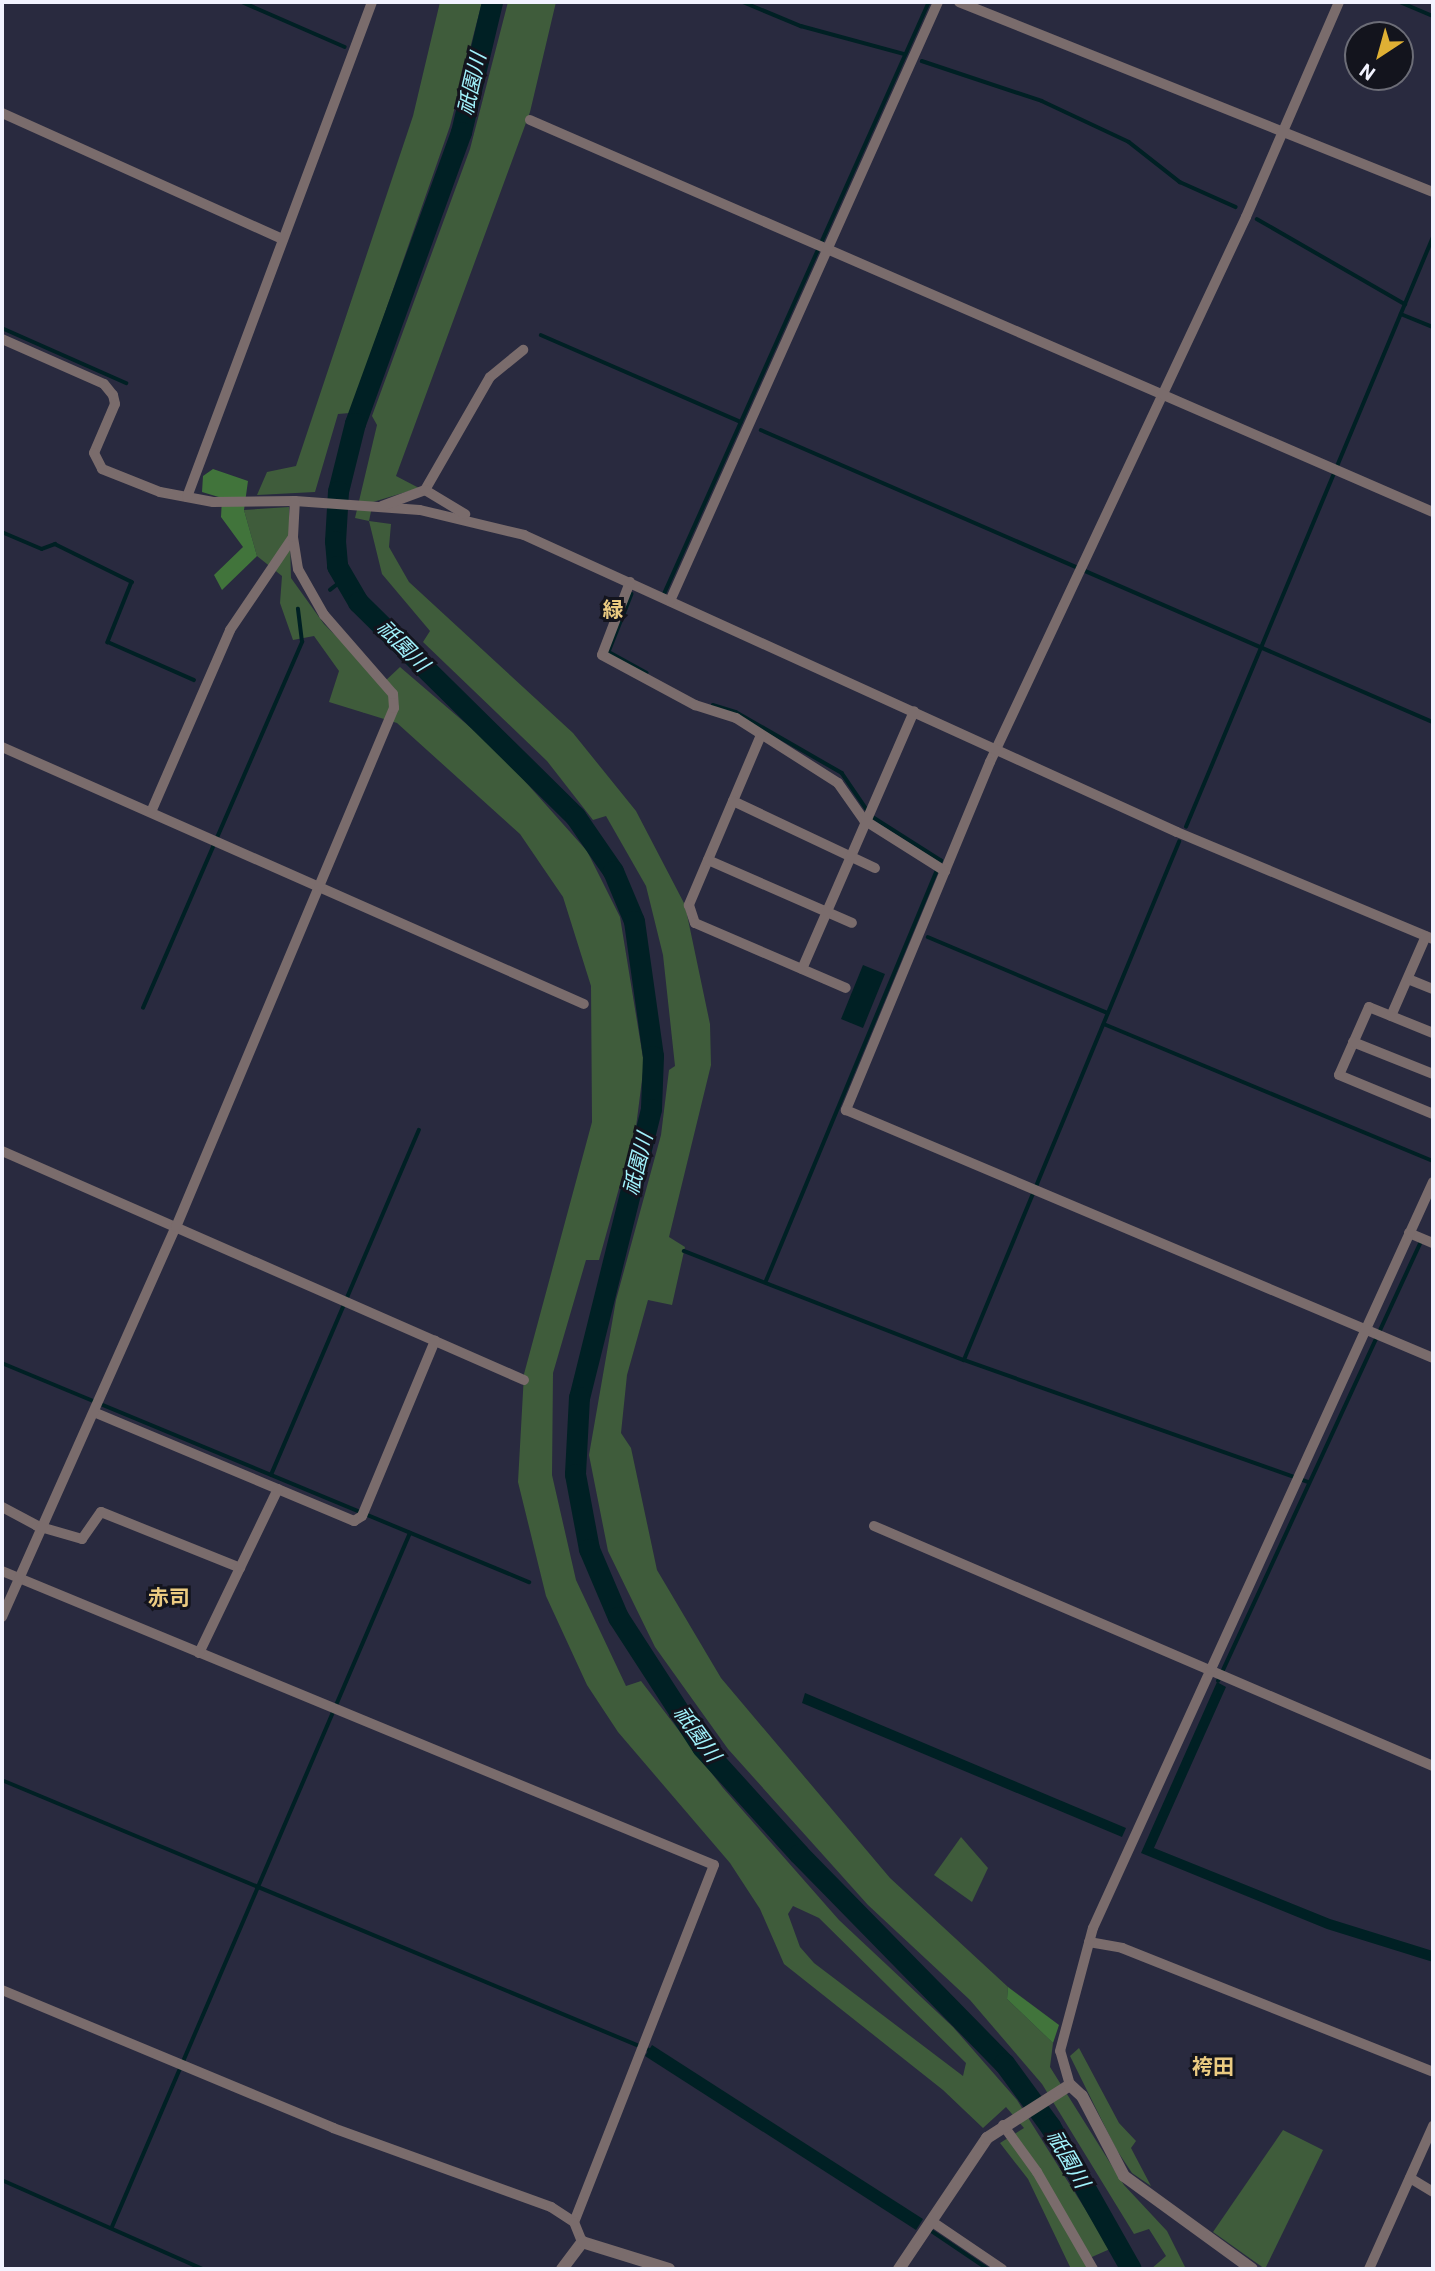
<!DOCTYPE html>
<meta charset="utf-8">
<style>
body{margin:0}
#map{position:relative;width:1435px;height:2271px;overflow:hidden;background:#292a3f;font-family:Roboto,"Noto Sans JP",sans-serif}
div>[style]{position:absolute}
.green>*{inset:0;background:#3f5c3b}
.forest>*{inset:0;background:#41743b}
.water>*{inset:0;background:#002024}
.stream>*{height:3.5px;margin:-1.75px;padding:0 1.75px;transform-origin:1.75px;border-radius:1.75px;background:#002024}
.river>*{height:21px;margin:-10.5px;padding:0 10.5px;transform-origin:10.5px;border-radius:10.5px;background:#002024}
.minor>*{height:10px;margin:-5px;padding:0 5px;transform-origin:5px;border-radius:5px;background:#7a6c6c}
.tertiary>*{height:12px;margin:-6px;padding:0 6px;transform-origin:6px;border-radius:6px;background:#7a6c6c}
span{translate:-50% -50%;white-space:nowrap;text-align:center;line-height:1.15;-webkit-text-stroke:6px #13141d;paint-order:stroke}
.water-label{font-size:21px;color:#a1f2fc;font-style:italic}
.neighbourhood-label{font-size:21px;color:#ebcb81;font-weight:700}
.frame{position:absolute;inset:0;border:4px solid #f2f3ff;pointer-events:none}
.north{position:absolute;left:1344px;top:21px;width:70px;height:70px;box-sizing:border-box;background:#13141d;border:2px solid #6c6d77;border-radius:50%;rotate:216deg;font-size:19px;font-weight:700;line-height:28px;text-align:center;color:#f2f3ff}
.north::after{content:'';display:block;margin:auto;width:24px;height:32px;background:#dfb034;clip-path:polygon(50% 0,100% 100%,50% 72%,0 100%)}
</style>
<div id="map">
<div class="green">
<i style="clip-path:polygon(440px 2px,482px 2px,450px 126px,350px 413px,338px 414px,315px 492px,257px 495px,267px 472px,296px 466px,413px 116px)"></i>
<i style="clip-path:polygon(508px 2px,556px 2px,530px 112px,396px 476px,419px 488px,373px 502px,369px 521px,391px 524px,389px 547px,409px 582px,573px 733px,636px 811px,685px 905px,710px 1024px,711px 1065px,669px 1237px,685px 1247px,672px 1305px,648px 1300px,627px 1375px,621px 1433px,631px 1448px,657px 1570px,721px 1678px,890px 1878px,1008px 1987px,1007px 1999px,1053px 2043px,1050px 2067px,1124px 2185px,1167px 2231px,1186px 2269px,1151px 2269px,1166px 2256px,1149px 2229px,1134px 2234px,1042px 2084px,970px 2000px,868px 1905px,728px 1749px,655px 1647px,608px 1551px,589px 1455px,616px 1300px,661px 1135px,669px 1070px,675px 1066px,663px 955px,646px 886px,606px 816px,593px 820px,547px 761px,423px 642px,430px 631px,382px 574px,369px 521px,355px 518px,377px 425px,372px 416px,470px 149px)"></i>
<i style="clip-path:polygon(evenodd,289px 507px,291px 578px,324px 624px,383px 683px,400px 667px,499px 752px,587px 851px,620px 917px,644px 1064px,636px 1127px,599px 1260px,586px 1260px,553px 1373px,552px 1475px,576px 1580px,626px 1686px,641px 1681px,723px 1788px,839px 1920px,953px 2027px,1017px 2100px,1110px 2249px,1085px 2260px,1088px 2269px,1071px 2269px,1028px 2179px,1000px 2143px,1024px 2128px,1006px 2107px,983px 2128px,943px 2090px,784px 1964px,760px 1909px,730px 1863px,618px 1732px,587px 1685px,546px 1596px,518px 1482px,524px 1374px,592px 1122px,591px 986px,563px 897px,520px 834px,397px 723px,329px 702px,339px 671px,314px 636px,293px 640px,280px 603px,282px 576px,257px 556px,244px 510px,289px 507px,793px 1906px,819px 1918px,966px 2063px,963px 2076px,814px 1963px,800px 1947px,788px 1914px,793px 1906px)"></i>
<i style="clip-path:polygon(961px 1837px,988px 1868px,972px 1902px,934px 1875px)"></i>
<i style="clip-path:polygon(1079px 2048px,1119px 2123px,1136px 2141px,1131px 2148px,1151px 2186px,1132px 2173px,1116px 2149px,1070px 2056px)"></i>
<i style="clip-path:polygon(1283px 2130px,1323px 2150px,1265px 2269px,1213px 2232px)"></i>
</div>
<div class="forest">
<i style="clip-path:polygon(213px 469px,248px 481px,244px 510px,257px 556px,222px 590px,214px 575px,243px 547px,221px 517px,222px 498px,202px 492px,203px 476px)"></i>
<i style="clip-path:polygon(1008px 1987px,1059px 2025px,1053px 2043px,1007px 1999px)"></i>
</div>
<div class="water">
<i style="clip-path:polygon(863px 965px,885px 974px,863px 1028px,841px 1019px)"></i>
<i style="clip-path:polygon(1217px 1682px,1226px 1687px,1154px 1848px,1330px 1919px,1433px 1951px,1433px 1962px,1327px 1929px,1141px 1853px)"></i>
<i style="clip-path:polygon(805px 1693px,1126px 1828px,1122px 1837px,802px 1703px)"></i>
<i style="clip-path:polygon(652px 2045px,923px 2219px,916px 2230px,645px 2056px)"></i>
</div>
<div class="stream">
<i style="left:242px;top:2px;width:112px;rotate:23.6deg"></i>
<i style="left:743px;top:2px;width:63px;rotate:22.5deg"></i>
<i style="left:801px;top:26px;width:107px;rotate:15.2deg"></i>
<i style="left:1400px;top:2px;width:36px;rotate:23deg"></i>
<i style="left:922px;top:61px;width:126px;rotate:18.4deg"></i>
<i style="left:1042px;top:101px;width:96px;rotate:25.2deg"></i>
<i style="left:1129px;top:142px;width:65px;rotate:38.1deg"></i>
<i style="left:1180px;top:182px;width:61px;rotate:24.1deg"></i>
<i style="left:1257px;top:219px;width:171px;rotate:29.9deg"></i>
<i style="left:1401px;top:314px;width:35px;rotate:22deg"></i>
<i style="left:2px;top:328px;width:136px;rotate:23.9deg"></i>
<i style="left:541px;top:335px;width:218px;rotate:23.5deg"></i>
<i style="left:761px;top:430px;width:733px;rotate:23.49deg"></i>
<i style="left:2px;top:532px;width:43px;rotate:23deg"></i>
<i style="left:42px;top:549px;width:14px;rotate:-21deg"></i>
<i style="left:55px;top:544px;width:86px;rotate:26.3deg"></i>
<i style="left:132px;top:582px;width:65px;rotate:111.8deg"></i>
<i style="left:108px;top:642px;width:94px;rotate:23.8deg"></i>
<i style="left:330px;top:590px;width:16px;rotate:-38deg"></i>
<i style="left:632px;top:594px;width:62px;rotate:111.6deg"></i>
<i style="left:609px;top:652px;width:43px;rotate:28.9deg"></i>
<i style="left:664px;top:594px;width:649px;rotate:-65.89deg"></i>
<i style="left:713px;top:705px;width:24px;rotate:17deg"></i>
<i style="left:736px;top:712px;width:122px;rotate:29.9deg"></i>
<i style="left:842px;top:773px;width:46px;rotate:55.6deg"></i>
<i style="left:1186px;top:827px;width:640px;rotate:-67.28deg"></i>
<i style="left:928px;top:937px;width:195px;rotate:22.9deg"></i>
<i style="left:143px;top:1008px;width:399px;rotate:-66.5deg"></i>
<i style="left:302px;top:642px;width:33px;rotate:-97deg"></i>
<i style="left:1104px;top:1024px;width:356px;rotate:22.6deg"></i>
<i style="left:684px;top:1251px;width:300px;rotate:21.3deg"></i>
<i style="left:964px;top:1360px;width:366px;rotate:19.5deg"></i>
<i style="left:766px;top:1281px;width:455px;rotate:-67.4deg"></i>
<i style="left:941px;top:861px;width:82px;rotate:-147.5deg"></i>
<i style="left:964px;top:1360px;width:561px;rotate:-67.46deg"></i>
<i style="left:2px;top:1363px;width:571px;rotate:22.57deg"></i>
<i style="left:271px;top:1475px;width:375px;rotate:-66.8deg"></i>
<i style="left:1218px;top:1681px;width:485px;rotate:-65.2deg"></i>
<i style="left:2px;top:1780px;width:701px;rotate:22.65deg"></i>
<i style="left:2px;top:2180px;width:220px;rotate:23.9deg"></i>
<i style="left:112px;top:2227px;width:755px;rotate:-66.76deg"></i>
<i style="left:933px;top:2232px;width:66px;rotate:33.9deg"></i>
</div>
<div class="river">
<i style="left:492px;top:2px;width:134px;rotate:103.4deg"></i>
<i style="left:461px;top:132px;width:310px;rotate:110deg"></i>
<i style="left:355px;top:423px;width:70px;rotate:104deg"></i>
<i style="left:338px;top:491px;width:50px;rotate:93.4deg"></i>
<i style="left:335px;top:541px;width:25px;rotate:85deg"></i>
<i style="left:337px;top:566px;width:42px;rotate:59.7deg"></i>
<i style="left:358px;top:602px;width:305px;rotate:44.6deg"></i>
<i style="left:575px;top:816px;width:67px;rotate:55.4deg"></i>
<i style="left:613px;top:871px;width:54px;rotate:67.2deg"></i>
<i style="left:634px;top:921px;width:136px;rotate:82deg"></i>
<i style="left:653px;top:1056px;width:53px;rotate:92.2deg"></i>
<i style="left:651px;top:1109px;width:297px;rotate:104deg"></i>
<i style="left:579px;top:1397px;width:77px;rotate:93deg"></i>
<i style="left:575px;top:1474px;width:76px;rotate:79.4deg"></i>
<i style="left:589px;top:1549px;width:74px;rotate:66.9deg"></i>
<i style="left:618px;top:1617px;width:155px;rotate:57.1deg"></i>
<i style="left:702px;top:1747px;width:144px;rotate:47.8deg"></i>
<i style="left:799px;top:1854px;width:293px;rotate:45.6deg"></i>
<i style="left:1004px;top:2063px;width:78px;rotate:53.9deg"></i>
<i style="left:1050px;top:2126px;width:164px;rotate:60.5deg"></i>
</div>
<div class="minor">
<i style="left:959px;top:2px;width:511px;rotate:21.84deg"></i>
<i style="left:1339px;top:2px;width:234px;rotate:113.4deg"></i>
<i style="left:1246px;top:217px;width:602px;rotate:115.16deg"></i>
<i style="left:990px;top:762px;width:377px;rotate:112.5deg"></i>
<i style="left:846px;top:1110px;width:637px;rotate:22.9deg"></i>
<i style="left:2px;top:113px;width:307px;rotate:24.2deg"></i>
<i style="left:530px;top:120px;width:984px;rotate:23.47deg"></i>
<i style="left:2px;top:339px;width:111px;rotate:23.8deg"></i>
<i style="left:104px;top:384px;width:14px;rotate:51deg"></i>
<i style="left:113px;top:395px;width:9px;rotate:77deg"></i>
<i style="left:115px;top:404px;width:53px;rotate:113.2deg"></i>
<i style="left:94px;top:453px;width:18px;rotate:63deg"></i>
<i style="left:102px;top:469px;width:62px;rotate:21.6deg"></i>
<i style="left:160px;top:492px;width:54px;rotate:10.7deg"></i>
<i style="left:213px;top:502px;width:82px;rotate:-0.7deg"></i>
<i style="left:295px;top:501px;width:125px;rotate:4.1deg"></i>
<i style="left:420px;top:510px;width:107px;rotate:13.5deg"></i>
<i style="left:524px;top:535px;width:717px;rotate:24.46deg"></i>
<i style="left:1177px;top:832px;width:277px;rotate:22.7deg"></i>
<i style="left:425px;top:490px;width:130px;rotate:-60.1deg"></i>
<i style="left:490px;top:377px;width:43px;rotate:-39.3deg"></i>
<i style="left:187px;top:497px;width:528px;rotate:-69.51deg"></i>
<i style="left:382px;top:506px;width:46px;rotate:-20.4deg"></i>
<i style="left:425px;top:490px;width:47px;rotate:31deg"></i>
<i style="left:630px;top:582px;width:78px;rotate:111deg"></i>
<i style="left:602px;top:655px;width:106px;rotate:28.3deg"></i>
<i style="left:695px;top:705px;width:43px;rotate:17.6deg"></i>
<i style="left:736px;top:718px;width:121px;rotate:32.5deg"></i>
<i style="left:838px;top:783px;width:45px;rotate:54.9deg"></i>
<i style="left:864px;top:820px;width:96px;rotate:32.2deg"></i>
<i style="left:670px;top:601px;width:656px;rotate:-65.9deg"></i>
<i style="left:761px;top:735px;width:185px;rotate:113deg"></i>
<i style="left:689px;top:905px;width:19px;rotate:72deg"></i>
<i style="left:695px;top:923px;width:164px;rotate:23.3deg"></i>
<i style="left:2px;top:747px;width:636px;rotate:23.83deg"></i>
<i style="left:733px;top:801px;width:157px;rotate:25.3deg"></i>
<i style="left:151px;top:812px;width:198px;rotate:-66.5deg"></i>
<i style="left:230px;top:630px;width:112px;rotate:-55.9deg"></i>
<i style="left:708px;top:860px;width:157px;rotate:23.6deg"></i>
<i style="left:802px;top:969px;width:281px;rotate:-66.5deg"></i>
<i style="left:1408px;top:979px;width:27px;rotate:22deg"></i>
<i style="left:1391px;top:1016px;width:87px;rotate:-66.4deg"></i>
<i style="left:1433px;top:1033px;width:69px;rotate:-157.9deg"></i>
<i style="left:1369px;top:1007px;width:74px;rotate:113.8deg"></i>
<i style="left:1339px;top:1075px;width:102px;rotate:22.5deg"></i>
<i style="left:1353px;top:1042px;width:86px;rotate:21.8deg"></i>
<i style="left:2px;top:1151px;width:570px;rotate:23.69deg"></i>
<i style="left:1409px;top:1233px;width:26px;rotate:23deg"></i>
<i style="left:96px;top:1413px;width:280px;rotate:22.7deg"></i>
<i style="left:354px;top:1521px;width:9px;rotate:-32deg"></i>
<i style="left:362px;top:1516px;width:190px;rotate:-67.4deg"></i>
<i style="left:2px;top:1507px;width:40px;rotate:28deg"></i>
<i style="left:37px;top:1526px;width:47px;rotate:16.1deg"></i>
<i style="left:82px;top:1539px;width:33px;rotate:-55deg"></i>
<i style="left:101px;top:1512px;width:150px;rotate:21.9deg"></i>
<i style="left:874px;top:1526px;width:608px;rotate:23.24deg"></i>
<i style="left:2px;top:1571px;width:770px;rotate:22.44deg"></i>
<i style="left:714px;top:1865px;width:383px;rotate:111.4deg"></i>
<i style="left:2px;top:1617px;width:427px;rotate:-66deg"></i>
<i style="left:176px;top:1227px;width:563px;rotate:-67.22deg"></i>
<i style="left:394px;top:708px;width:14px;rotate:-94deg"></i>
<i style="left:393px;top:694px;width:105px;rotate:-131.1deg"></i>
<i style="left:324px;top:615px;width:53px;rotate:-119.5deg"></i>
<i style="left:298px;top:569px;width:32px;rotate:-99deg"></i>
<i style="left:293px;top:537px;width:36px;rotate:-87deg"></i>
<i style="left:199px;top:1653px;width:182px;rotate:-64.3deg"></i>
<i style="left:1089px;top:1942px;width:34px;rotate:10deg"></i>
<i style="left:1122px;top:1948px;width:335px;rotate:21.7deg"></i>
<i style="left:2px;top:1990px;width:359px;rotate:22.6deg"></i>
<i style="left:333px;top:2128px;width:232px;rotate:19.9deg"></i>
<i style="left:551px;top:2207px;width:27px;rotate:33deg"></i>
<i style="left:574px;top:2222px;width:22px;rotate:68deg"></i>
<i style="left:1070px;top:2085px;width:35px;rotate:-106deg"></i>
<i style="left:1060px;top:2051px;width:127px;rotate:-75deg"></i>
<i style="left:1093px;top:1928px;width:820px;rotate:-65.5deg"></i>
<i style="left:1003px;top:2125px;width:58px;rotate:54.1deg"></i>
<i style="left:1037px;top:2172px;width:112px;rotate:60deg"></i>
<i style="left:1410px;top:2178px;width:27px;rotate:31deg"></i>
<i style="left:931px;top:2221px;width:86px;rotate:34.1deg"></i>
<i style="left:1369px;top:2269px;width:157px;rotate:-65.9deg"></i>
</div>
<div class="tertiary">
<i style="left:562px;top:2269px;width:34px;rotate:-53deg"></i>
<i style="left:582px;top:2242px;width:91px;rotate:17.2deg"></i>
<i style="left:899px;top:2269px;width:158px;rotate:-56.1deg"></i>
<i style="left:987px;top:2138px;width:98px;rotate:-32.6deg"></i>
<i style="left:1070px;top:2085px;width:16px;rotate:43deg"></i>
<i style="left:1082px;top:2096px;width:90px;rotate:62.3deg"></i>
<i style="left:1124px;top:2176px;width:158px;rotate:36deg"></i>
</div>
<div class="water-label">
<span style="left:472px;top:84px;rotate:-77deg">祇園川</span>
<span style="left:403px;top:646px;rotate:45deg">祇園川</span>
<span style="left:638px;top:1164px;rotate:-76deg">祇園川</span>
<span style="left:697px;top:1734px;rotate:54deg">祇園川</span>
<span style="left:1068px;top:2159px;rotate:60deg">祇園川</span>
</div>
<div class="neighbourhood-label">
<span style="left:613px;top:610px">緑</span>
<span style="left:169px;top:1598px">赤司</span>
<span style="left:1213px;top:2067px">袴田</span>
</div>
<div class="frame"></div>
<div class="north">N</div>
</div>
